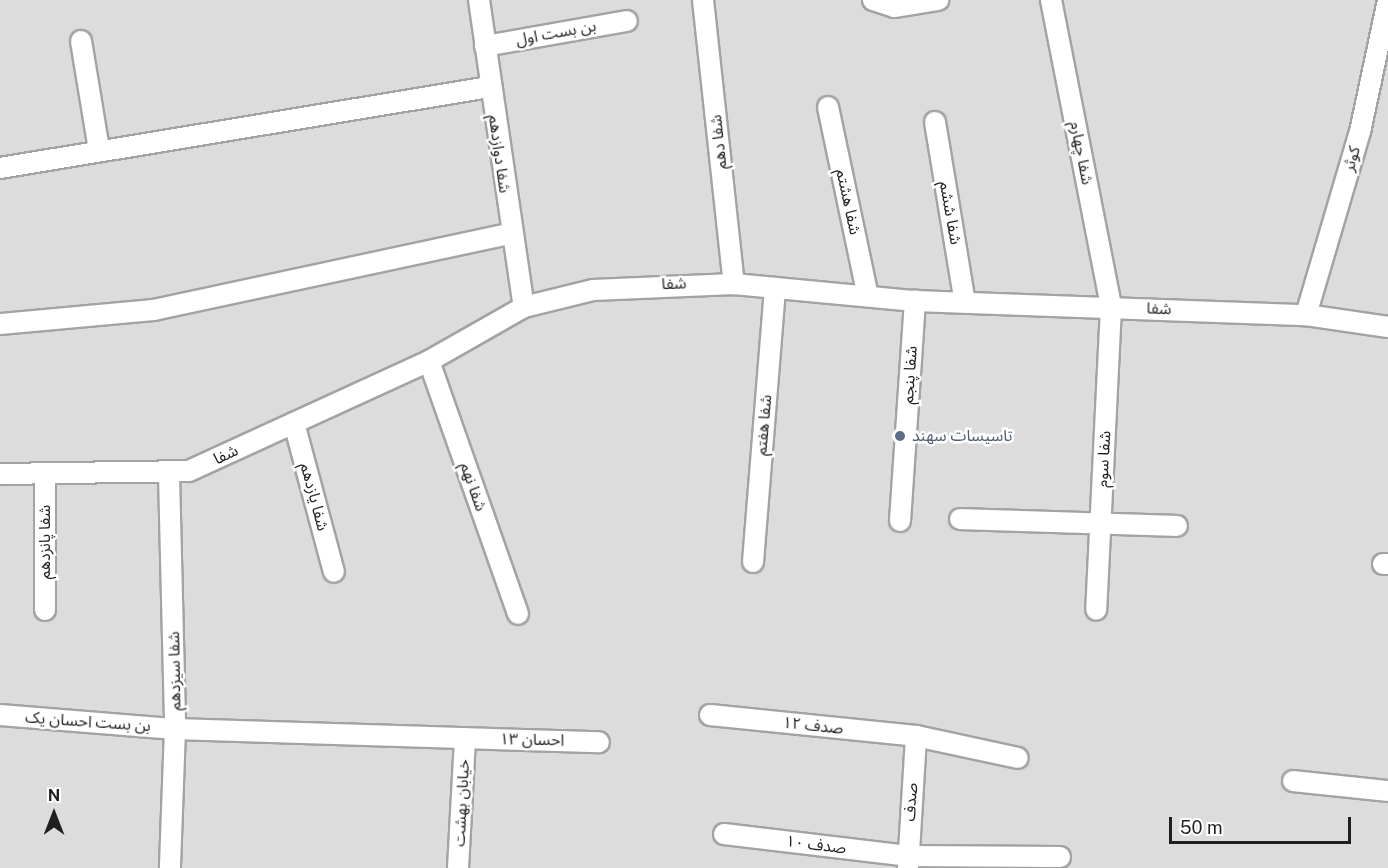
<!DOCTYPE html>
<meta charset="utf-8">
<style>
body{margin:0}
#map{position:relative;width:1388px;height:868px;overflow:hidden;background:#efebe6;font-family:"Public Sans","Noto Sans Arabic",sans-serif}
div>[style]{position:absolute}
.residential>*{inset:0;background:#dddcdc}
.roads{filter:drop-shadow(2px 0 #a3a3a3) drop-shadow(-2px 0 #a3a3a3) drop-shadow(0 2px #a3a3a3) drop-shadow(0 -2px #a3a3a3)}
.minor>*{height:20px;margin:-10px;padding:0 10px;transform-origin:10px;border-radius:10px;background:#fff}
.dots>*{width:16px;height:16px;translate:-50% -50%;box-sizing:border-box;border:3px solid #fff;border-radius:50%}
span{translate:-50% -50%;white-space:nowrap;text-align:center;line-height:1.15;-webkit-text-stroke:5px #fff;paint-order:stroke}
.street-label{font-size:16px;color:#1f1f1f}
.service-label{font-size:16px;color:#4e5e75}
.left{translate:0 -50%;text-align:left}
.north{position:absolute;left:24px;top:784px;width:60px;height:60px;-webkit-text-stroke:4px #fff;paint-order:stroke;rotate:0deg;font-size:16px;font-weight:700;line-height:24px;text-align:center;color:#1f1f1f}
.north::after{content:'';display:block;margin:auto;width:21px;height:27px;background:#1f1f1f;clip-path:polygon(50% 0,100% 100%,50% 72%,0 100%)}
.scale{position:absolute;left:1169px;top:817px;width:182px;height:27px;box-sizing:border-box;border:3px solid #1f1f1f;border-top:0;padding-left:8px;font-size:18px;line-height:21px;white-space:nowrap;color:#1f1f1f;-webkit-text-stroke:4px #fff;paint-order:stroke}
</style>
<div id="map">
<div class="residential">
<i style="clip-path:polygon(0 0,1388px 0,1388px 868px,0 868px)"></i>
</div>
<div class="roads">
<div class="minor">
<i style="left:479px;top:0;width:310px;rotate:81.7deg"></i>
<i style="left:703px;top:0;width:286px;rotate:83.8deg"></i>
<i style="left:873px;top:0;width:22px;rotate:18deg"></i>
<i style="left:894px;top:7px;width:45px;rotate:-9deg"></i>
<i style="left:1051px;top:0;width:313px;rotate:78.9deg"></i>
<i style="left:1111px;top:307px;width:303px;rotate:92.8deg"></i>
<i style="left:81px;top:41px;width:110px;rotate:80.6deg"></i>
<i style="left:485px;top:46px;width:144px;rotate:-10deg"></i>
<i style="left:828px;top:107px;width:193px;rotate:78.1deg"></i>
<i style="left:935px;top:122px;width:183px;rotate:80.6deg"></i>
<i style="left:0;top:168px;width:497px;rotate:-9.4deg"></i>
<i style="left:1306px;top:315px;width:191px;rotate:-73.6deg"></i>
<i style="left:1360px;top:132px;width:135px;rotate:-78deg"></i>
<i style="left:0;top:324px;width:155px;rotate:-5.2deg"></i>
<i style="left:154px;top:310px;width:364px;rotate:-12.1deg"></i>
<i style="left:429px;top:361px;width:268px;rotate:70.6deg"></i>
<i style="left:294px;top:423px;width:154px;rotate:75deg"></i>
<i style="left:0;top:474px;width:189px;rotate:-0.9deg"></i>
<i style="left:189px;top:471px;width:264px;rotate:-24.6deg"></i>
<i style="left:429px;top:361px;width:109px;rotate:-29.6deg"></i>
<i style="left:524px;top:307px;width:71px;rotate:-13.8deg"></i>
<i style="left:593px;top:290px;width:141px;rotate:-2.4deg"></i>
<i style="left:734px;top:284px;width:182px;rotate:5.4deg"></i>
<i style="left:915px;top:301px;width:391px;rotate:2.1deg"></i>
<i style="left:1306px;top:315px;width:83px;rotate:8.3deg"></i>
<i style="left:45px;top:474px;width:136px;rotate:90deg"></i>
<i style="left:169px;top:475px;width:254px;rotate:88.6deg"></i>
<i style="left:175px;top:729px;width:139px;rotate:92.1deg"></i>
<i style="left:960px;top:519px;width:217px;rotate:1.8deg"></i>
<i style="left:900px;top:521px;width:221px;rotate:-86.1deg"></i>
<i style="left:753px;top:562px;width:275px;rotate:-85.4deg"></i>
<i style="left:1383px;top:564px;width:5px"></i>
<i style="left:0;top:715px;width:176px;rotate:4.6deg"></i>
<i style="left:175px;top:729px;width:424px;rotate:1.8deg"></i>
<i style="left:710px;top:715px;width:207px;rotate:5.8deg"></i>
<i style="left:916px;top:736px;width:104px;rotate:12.2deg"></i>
<i style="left:1293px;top:781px;width:96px;rotate:6deg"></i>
<i style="left:724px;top:834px;width:185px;rotate:6.8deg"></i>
<i style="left:908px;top:856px;width:152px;rotate:0.4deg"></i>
<i style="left:458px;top:868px;width:130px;rotate:-86.9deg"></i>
<i style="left:908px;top:868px;width:132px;rotate:-86.5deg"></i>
</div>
</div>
<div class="dots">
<i style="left:900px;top:436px;background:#5c6f8a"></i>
</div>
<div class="street-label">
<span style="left:556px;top:33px;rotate:-10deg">بن بست اول</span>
<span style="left:719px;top:142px;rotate:-96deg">شفا دهم</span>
<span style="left:1081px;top:153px;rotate:79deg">شفا چهارم</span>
<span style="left:499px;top:154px;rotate:82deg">شفا دوازدهم</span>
<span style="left:1352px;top:159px;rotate:-74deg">کوثر</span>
<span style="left:848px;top:202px;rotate:78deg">شفا هشتم</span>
<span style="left:950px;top:213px;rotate:80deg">شفا ششم</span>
<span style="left:674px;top:284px;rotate:-2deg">شفا</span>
<span style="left:1159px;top:309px;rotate:2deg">شفا</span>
<span style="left:910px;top:375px;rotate:-86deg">شفا پنجم</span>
<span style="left:764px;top:425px;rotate:-85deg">شفا هفتم</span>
<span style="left:226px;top:455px;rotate:-25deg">شفا</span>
<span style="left:1104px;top:459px;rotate:-87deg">شفا سوم</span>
<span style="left:473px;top:487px;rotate:71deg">شفا نهم</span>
<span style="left:314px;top:497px;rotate:75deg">شفا یازدهم</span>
<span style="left:45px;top:542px;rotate:-90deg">شفا پانزدهم</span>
<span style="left:175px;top:671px;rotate:-91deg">شفا سیزدهم</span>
<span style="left:88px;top:722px;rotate:4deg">بن بست احسان یک</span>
<span style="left:813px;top:726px;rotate:6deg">صدف ۱۲</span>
<span style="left:532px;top:740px;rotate:1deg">احسان ۱۳</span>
<span style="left:911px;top:802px;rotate:-86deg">صدف</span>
<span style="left:462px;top:803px;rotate:-87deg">خیابان بهشت</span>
<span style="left:816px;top:845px;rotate:7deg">صدف ۱۰</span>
</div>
<div class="service-label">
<span class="left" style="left:912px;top:436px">تاسیسات سهند</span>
</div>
<div class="north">N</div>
<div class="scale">50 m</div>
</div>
